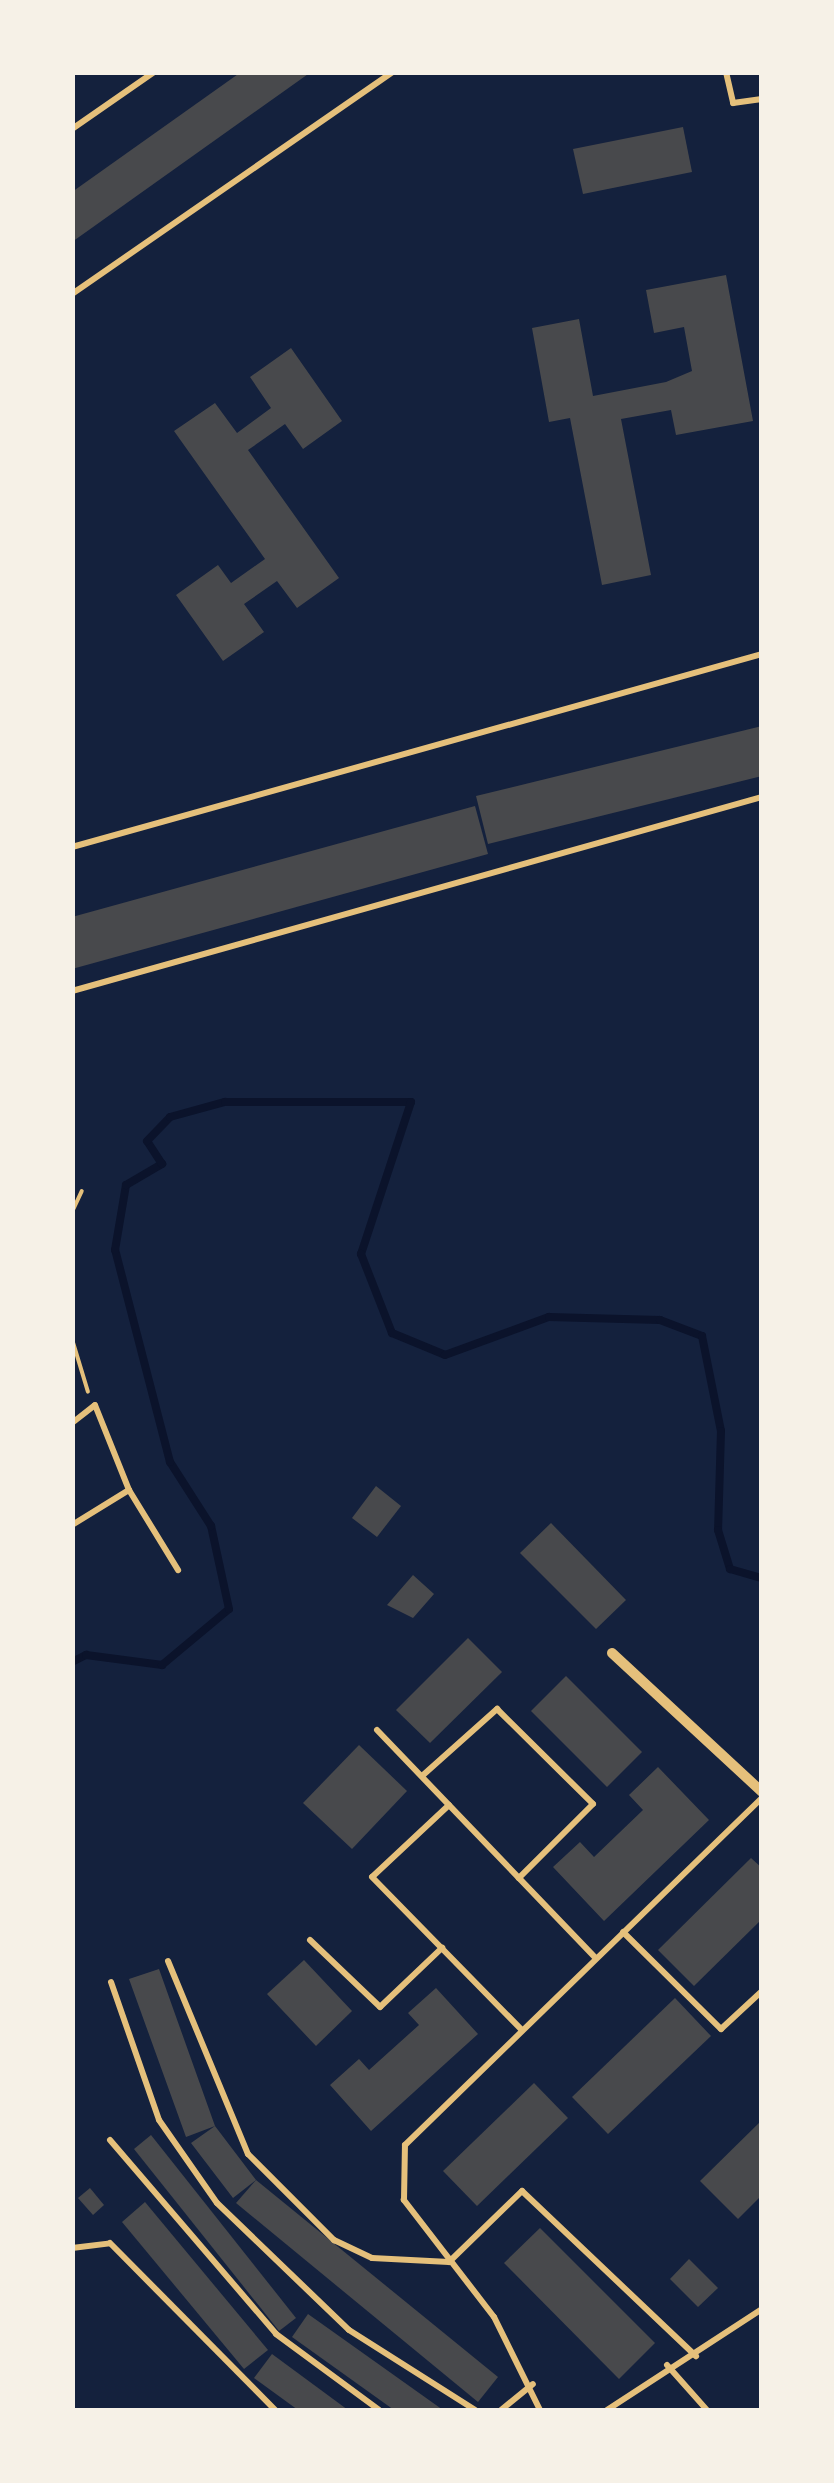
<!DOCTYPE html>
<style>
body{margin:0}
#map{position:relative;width:834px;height:2483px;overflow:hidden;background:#14213d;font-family:Bitter,serif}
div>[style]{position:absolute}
.stream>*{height:8px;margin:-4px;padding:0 4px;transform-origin:4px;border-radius:4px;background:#0b132b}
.building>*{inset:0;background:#48494c}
.path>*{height:4px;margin:-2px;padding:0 2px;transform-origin:2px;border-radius:2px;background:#e5c07b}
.service>*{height:6px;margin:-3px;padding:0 3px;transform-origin:3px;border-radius:3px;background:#e5c07b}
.minor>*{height:10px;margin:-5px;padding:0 5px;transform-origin:5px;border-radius:5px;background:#e5c07b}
span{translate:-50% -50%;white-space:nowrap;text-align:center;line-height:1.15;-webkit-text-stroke:10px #f6f1e7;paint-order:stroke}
.frame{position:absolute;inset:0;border:75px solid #f6f1e7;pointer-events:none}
</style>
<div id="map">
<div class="stream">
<i style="left:72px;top:1662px;width:16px;rotate:-27deg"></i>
<i style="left:86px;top:1655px;width:77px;rotate:7.5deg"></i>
<i style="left:162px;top:1665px;width:87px;rotate:-39.9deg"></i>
<i style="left:229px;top:1609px;width:85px;rotate:-102.2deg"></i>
<i style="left:211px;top:1526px;width:76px;rotate:-122.6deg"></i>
<i style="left:170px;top:1462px;width:219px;rotate:-104.5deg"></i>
<i style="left:115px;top:1250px;width:66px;rotate:-80.4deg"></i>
<i style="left:126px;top:1185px;width:42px;rotate:-30.3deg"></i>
<i style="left:162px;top:1164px;width:27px;rotate:-123deg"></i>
<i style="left:147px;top:1141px;width:33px;rotate:-46deg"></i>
<i style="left:170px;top:1117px;width:57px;rotate:-15.3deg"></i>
<i style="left:225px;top:1102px;width:186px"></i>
<i style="left:411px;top:1102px;width:160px;rotate:108.2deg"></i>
<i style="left:361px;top:1254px;width:85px;rotate:68.6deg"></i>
<i style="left:392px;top:1333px;width:57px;rotate:22.5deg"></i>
<i style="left:445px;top:1355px;width:111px;rotate:-20.1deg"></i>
<i style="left:549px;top:1317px;width:111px;rotate:1.5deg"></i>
<i style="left:660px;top:1320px;width:45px;rotate:20.9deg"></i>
<i style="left:702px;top:1336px;width:97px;rotate:78.7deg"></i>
<i style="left:721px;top:1431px;width:99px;rotate:91.7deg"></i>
<i style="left:718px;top:1530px;width:41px;rotate:72.9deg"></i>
<i style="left:730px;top:1569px;width:33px;rotate:16deg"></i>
</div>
<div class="building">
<i style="clip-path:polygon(241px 72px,311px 72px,72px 242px,72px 192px)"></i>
<i style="clip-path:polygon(683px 127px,692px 172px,583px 194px,573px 149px)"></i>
<i style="clip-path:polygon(726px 275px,753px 421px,676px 435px,671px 410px,621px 419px,651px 575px,602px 585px,570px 418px,549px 422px,532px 328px,579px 319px,593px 396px,666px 382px,692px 371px,684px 327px,654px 333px,646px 290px)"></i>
<i style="clip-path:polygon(291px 348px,342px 421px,303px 449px,285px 424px,248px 450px,339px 578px,297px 608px,277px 581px,244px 604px,264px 632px,223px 661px,176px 595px,218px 565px,231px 583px,265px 559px,174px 431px,215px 403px,237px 433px,271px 408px,250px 377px)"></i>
<i style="clip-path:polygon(762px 726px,762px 776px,488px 844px,476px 796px)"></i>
<i style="clip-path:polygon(475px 806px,488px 854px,72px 969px,72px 917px)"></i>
<i style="clip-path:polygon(376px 1486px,401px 1506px,377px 1537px,352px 1518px)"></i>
<i style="clip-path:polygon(551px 1523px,626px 1600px,596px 1629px,520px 1553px)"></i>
<i style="clip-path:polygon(413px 1575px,434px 1594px,413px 1618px,387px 1605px)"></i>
<i style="clip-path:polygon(468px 1638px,502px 1672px,430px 1743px,396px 1710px)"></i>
<i style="clip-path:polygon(566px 1676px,642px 1752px,607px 1787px,531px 1711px)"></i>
<i style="clip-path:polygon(359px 1745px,407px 1791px,352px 1849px,303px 1803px)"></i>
<i style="clip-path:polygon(658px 1767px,709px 1820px,604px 1921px,553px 1867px,580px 1842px,594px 1857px,643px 1810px,629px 1795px)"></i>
<i style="clip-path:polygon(751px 1858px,762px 1868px,762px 1919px,694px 1986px,658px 1950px)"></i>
<i style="clip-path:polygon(304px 1960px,352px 2011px,316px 2046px,267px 1994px)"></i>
<i style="clip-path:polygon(159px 1969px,215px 2126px,256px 2180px,233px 2198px,191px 2143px,215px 2126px,186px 2137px,129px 1979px)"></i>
<i style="clip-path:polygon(436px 1988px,478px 2034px,371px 2131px,330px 2085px,359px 2059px,369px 2070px,419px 2025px,408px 2013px)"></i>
<i style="clip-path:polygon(675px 1998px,711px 2036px,608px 2134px,572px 2097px)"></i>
<i style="clip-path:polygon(534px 2083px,568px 2118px,477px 2206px,443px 2171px)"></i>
<i style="clip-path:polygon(762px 2120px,762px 2195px,738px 2219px,700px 2181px)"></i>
<i style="clip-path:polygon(151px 2135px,296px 2318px,279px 2331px,134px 2149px)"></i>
<i style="clip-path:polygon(256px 2180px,498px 2377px,478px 2402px,236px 2203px)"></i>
<i style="clip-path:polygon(90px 2188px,104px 2205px,93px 2215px,78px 2198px)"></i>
<i style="clip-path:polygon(145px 2202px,268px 2350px,244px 2369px,122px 2222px)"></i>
<i style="clip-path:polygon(540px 2228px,655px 2343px,619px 2379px,504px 2263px)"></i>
<i style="clip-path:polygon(689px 2259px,718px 2288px,698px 2307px,670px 2279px)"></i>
<i style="clip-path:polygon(308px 2314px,443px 2410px,394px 2410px,292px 2337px)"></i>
<i style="clip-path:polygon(272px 2354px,348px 2410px,298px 2410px,254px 2378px)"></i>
</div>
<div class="path">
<i style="left:72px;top:1212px;width:23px;rotate:-65deg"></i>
<i style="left:72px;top:1339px;width:55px;rotate:73.2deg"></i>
</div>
<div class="service">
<i style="left:726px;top:72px;width:32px;rotate:77deg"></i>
<i style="left:733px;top:103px;width:29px;rotate:-8deg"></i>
<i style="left:72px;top:129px;width:100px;rotate:-34.8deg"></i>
<i style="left:72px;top:294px;width:390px;rotate:-34.7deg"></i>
<i style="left:72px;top:847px;width:716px;rotate:-15.63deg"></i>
<i style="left:72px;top:991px;width:717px;rotate:-15.7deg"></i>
<i style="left:72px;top:1423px;width:29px;rotate:-38deg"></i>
<i style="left:95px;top:1405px;width:92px;rotate:68.2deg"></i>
<i style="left:72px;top:1525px;width:67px;rotate:-31.6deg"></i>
<i style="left:129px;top:1490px;width:94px;rotate:58.5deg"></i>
<i style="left:377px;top:1730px;width:316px;rotate:46.2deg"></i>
<i style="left:422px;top:1776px;width:101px;rotate:-41.8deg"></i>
<i style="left:497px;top:1709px;width:135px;rotate:44.7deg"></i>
<i style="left:593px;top:1804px;width:105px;rotate:135deg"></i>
<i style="left:449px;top:1805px;width:105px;rotate:136.9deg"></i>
<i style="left:372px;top:1877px;width:214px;rotate:45.6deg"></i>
<i style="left:623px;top:1932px;width:138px;rotate:44.7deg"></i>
<i style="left:721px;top:2029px;width:56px;rotate:-42.8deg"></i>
<i style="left:310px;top:1940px;width:97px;rotate:43.7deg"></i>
<i style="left:380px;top:2007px;width:86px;rotate:-43.6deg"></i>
<i style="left:168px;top:1961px;width:209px;rotate:67.5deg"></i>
<i style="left:248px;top:2154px;width:122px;rotate:45deg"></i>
<i style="left:334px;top:2240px;width:42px;rotate:25.3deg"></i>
<i style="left:372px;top:2258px;width:77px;rotate:3deg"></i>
<i style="left:449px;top:2262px;width:102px;rotate:-44.2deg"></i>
<i style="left:522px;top:2191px;width:240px;rotate:43.5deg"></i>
<i style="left:111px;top:1982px;width:146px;rotate:70.8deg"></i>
<i style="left:159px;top:2120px;width:101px;rotate:55.1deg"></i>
<i style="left:217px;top:2203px;width:183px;rotate:43.9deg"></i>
<i style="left:349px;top:2330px;width:149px;rotate:32.4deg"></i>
<i style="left:110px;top:2140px;width:255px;rotate:49.4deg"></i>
<i style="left:276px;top:2334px;width:128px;rotate:36.4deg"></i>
<i style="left:72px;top:2248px;width:38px;rotate:-7deg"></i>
<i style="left:110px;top:2243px;width:235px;rotate:45.3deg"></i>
<i style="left:667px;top:2365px;width:60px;rotate:48.4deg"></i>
<i style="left:501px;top:2410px;width:41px;rotate:-39.1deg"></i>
<i style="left:540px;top:2410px;width:104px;rotate:-116.3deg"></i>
<i style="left:494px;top:2317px;width:148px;rotate:-127.6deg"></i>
<i style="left:404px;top:2200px;width:55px;rotate:-89deg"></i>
<i style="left:405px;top:2145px;width:498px;rotate:-44.2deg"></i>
<i style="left:607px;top:2410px;width:185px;rotate:-33.1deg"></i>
</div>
<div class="minor">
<i style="left:612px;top:1653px;width:205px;rotate:42.8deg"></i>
</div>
<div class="frame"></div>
</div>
